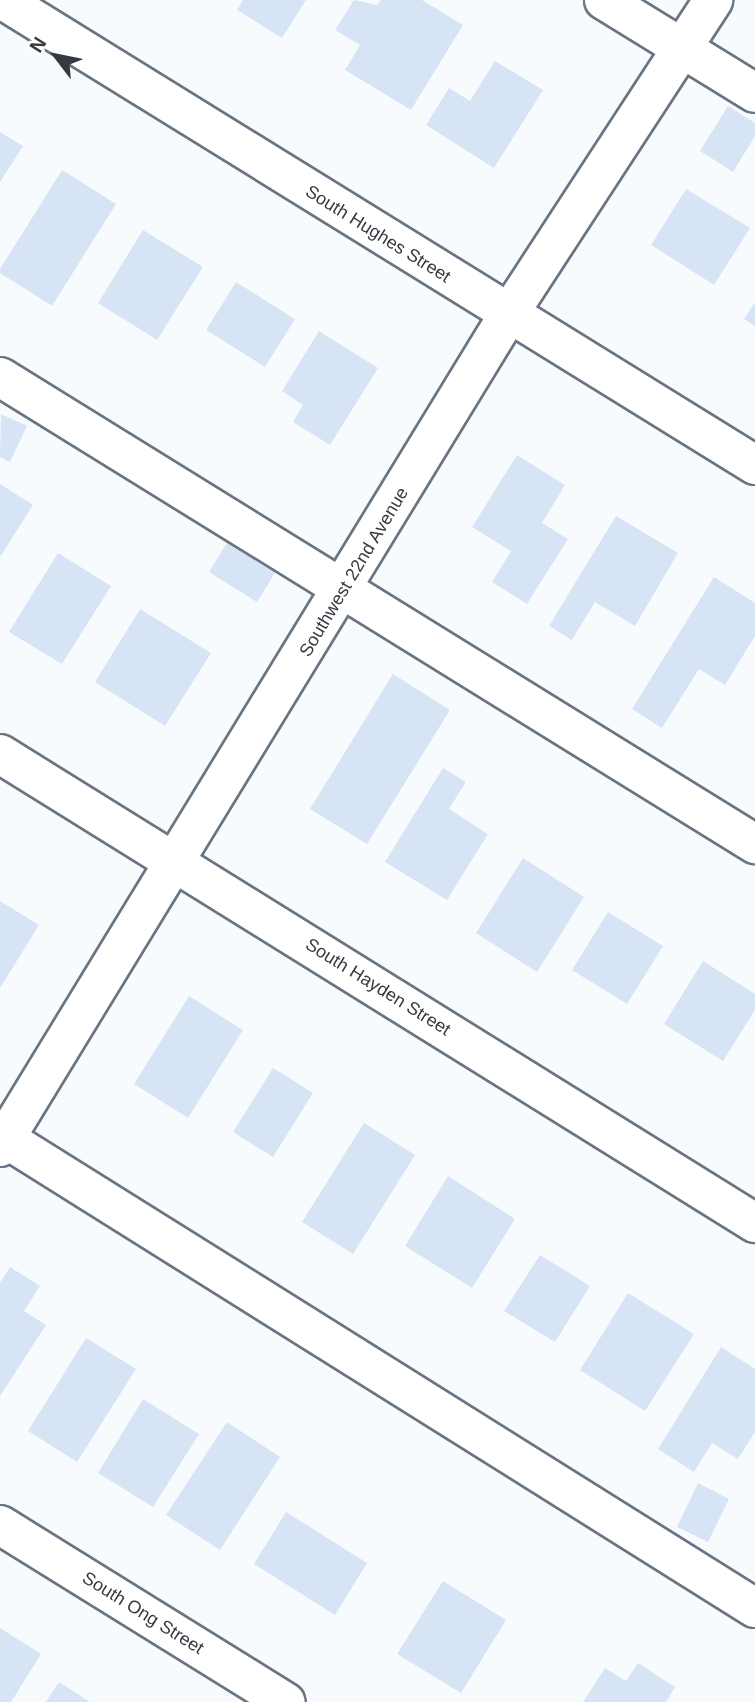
<!DOCTYPE html>
<style>
body{margin:0}
#map{position:relative;width:755px;height:1702px;overflow:hidden;background:#f8fbfe;font-family:Helvetica,sans-serif}
div>[style]{position:absolute}
.building>*{inset:0;background:#d6e4f5}
.roads{filter:drop-shadow(2px 0 #697584) drop-shadow(-2px 0 #697584) drop-shadow(0 2px #697584) drop-shadow(0 -2px #697584)}
.minor>*{height:38px;margin:-19px;padding:0 19px;transform-origin:19px;border-radius:19px;background:#fff}
span{translate:-50% -50%;white-space:nowrap;text-align:center;line-height:1.15;-webkit-text-stroke:7px #fff;paint-order:stroke}
.street-label{font-size:18px;color:#343a40}
.north{position:absolute;left:21px;top:21px;width:70px;height:70px;-webkit-text-stroke:5px #fff;paint-order:stroke;rotate:302deg;font-size:19px;font-weight:700;line-height:28px;text-align:center;color:#343a40}
.north::after{content:'';display:block;margin:auto;width:24px;height:32px;background:#343a40;clip-path:polygon(50% 0,100% 100%,50% 72%,0 100%)}
</style>
<div id="map">
<div class="building">
<i style="clip-path:polygon(243px 0,306px 0,282px 38px,237px 10px)"></i>
<i style="clip-path:polygon(354px 0,377px 5px,381px 0,422px 0,463px 25px,411px 110px,345px 70px,360px 45px,335px 30px)"></i>
<i style="clip-path:polygon(495px 61px,543px 90px,494px 168px,426px 125px,449px 88px,470px 101px)"></i>
<i style="clip-path:polygon(728px 106px,755px 123px,755px 136px,733px 172px,700px 151px)"></i>
<i style="clip-path:polygon(0 132px,23px 146px,0 182px)"></i>
<i style="clip-path:polygon(62px 170px,116px 204px,52px 306px,0 273px,0 269px)"></i>
<i style="clip-path:polygon(686px 189px,750px 228px,714px 285px,651px 245px)"></i>
<i style="clip-path:polygon(143px 230px,203px 267px,157px 340px,98px 303px)"></i>
<i style="clip-path:polygon(236px 282px,295px 319px,265px 367px,206px 330px)"></i>
<i style="clip-path:polygon(755px 302px,755px 326px,744px 319px)"></i>
<i style="clip-path:polygon(319px 331px,378px 368px,330px 445px,293px 422px,303px 405px,282px 391px)"></i>
<i style="clip-path:polygon(1px 414px,27px 426px,10px 462px,0 457px)"></i>
<i style="clip-path:polygon(517px 455px,565px 485px,542px 523px,568px 539px,527px 604px,492px 582px,511px 551px,472px 527px)"></i>
<i style="clip-path:polygon(0 484px,33px 505px,0 557px)"></i>
<i style="clip-path:polygon(616px 516px,678px 553px,635px 626px,595px 602px,572px 640px,549px 626px)"></i>
<i style="clip-path:polygon(227px 543px,275px 573px,257px 602px,209px 572px)"></i>
<i style="clip-path:polygon(58px 553px,111px 586px,62px 664px,9px 632px)"></i>
<i style="clip-path:polygon(714px 577px,755px 603px,755px 636px,725px 685px,699px 669px,662px 728px,632px 709px)"></i>
<i style="clip-path:polygon(140px 609px,211px 653px,165px 726px,95px 682px)"></i>
<i style="clip-path:polygon(393px 674px,450px 710px,367px 844px,310px 809px)"></i>
<i style="clip-path:polygon(443px 768px,466px 782px,449px 809px,488px 834px,447px 900px,385px 862px)"></i>
<i style="clip-path:polygon(523px 858px,584px 897px,537px 972px,476px 933px)"></i>
<i style="clip-path:polygon(0 901px,39px 925px,0 988px)"></i>
<i style="clip-path:polygon(608px 912px,663px 946px,627px 1004px,572px 970px)"></i>
<i style="clip-path:polygon(703px 961px,755px 994px,755px 1010px,723px 1061px,664px 1024px)"></i>
<i style="clip-path:polygon(189px 996px,243px 1030px,188px 1118px,134px 1084px)"></i>
<i style="clip-path:polygon(273px 1068px,313px 1093px,273px 1157px,233px 1132px)"></i>
<i style="clip-path:polygon(364px 1123px,415px 1155px,353px 1254px,302px 1222px)"></i>
<i style="clip-path:polygon(448px 1176px,515px 1219px,472px 1288px,405px 1246px)"></i>
<i style="clip-path:polygon(540px 1255px,590px 1286px,555px 1342px,504px 1311px)"></i>
<i style="clip-path:polygon(10px 1267px,40px 1286px,24px 1311px,46px 1325px,0 1396px,0 1283px)"></i>
<i style="clip-path:polygon(628px 1293px,694px 1334px,645px 1411px,580px 1370px)"></i>
<i style="clip-path:polygon(86px 1338px,136px 1369px,77px 1462px,28px 1431px)"></i>
<i style="clip-path:polygon(721px 1347px,755px 1369px,755px 1432px,738px 1459px,712px 1443px,694px 1472px,658px 1449px)"></i>
<i style="clip-path:polygon(143px 1399px,199px 1434px,153px 1507px,98px 1473px)"></i>
<i style="clip-path:polygon(227px 1422px,280px 1457px,220px 1550px,166px 1515px)"></i>
<i style="clip-path:polygon(698px 1483px,729px 1499px,708px 1542px,677px 1527px)"></i>
<i style="clip-path:polygon(286px 1512px,367px 1563px,335px 1615px,254px 1564px)"></i>
<i style="clip-path:polygon(443px 1581px,506px 1620px,461px 1693px,397px 1654px)"></i>
<i style="clip-path:polygon(0 1628px,41px 1654px,11px 1702px,0 1702px)"></i>
<i style="clip-path:polygon(638px 1663px,675px 1687px,666px 1702px,583px 1702px,605px 1668px,626px 1681px)"></i>
<i style="clip-path:polygon(59px 1682px,90px 1702px,46px 1702px)"></i>
</div>
<div class="roads">
<div class="minor">
<i style="left:3px;top:0;width:884px;rotate:31.73deg"></i>
<i style="left:604px;top:0;width:177px;rotate:31.6deg"></i>
<i style="left:0;top:377px;width:888px;rotate:31.74deg"></i>
<i style="left:0;top:754px;width:889px;rotate:31.85deg"></i>
<i style="left:0;top:1135px;width:891px;rotate:32.07deg"></i>
<i style="left:0;top:1147px;width:975px;rotate:-58.59deg"></i>
<i style="left:508px;top:315px;width:376px;rotate:-56.9deg"></i>
<i style="left:0;top:1525px;width:336px;rotate:31.8deg"></i>
</div>
</div>
<div class="street-label">
<span style="left:378px;top:234px;rotate:32deg">South Hughes Street</span>
<span style="left:354px;top:572px;rotate:-59deg">Southwest 22nd Avenue</span>
<span style="left:378px;top:987px;rotate:32deg">South Hayden Street</span>
<span style="left:143px;top:1613px;rotate:32deg">South Ong Street</span>
</div>
<div class="north">N</div>
</div>
